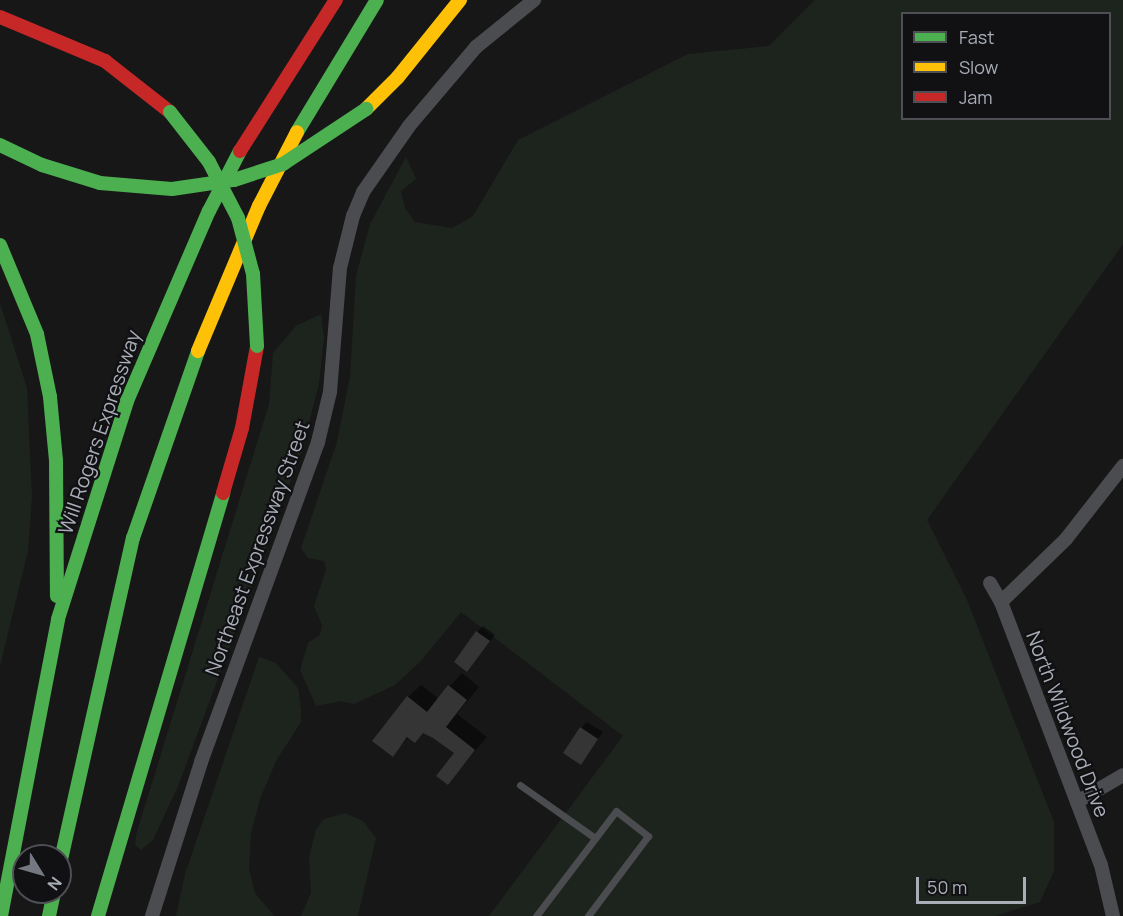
<!DOCTYPE html>
<style>
body{margin:0}
#map{position:relative;width:1123px;height:916px;overflow:hidden;background:#171717;font-family:Manrope,sans-serif}
div>[style]{position:absolute}
.green>*{inset:0;background:#1d241e}
.shadow>*{inset:0;background:#0007}
.building>*{inset:0;background:#353536}
.lane>*{height:7px;margin:-3.5px;padding:0 3.5px;transform-origin:3.5px;border-radius:3.5px;background:#4b4c50}
.street>*{height:14px;margin:-7px;padding:0 7px;transform-origin:7px;border-radius:7px;background:#4b4c50}
.fast>*{height:14px;margin:-7px;padding:0 7px;transform-origin:7px;border-radius:7px;background:#4caf50}
.slow>*{height:14px;margin:-7px;padding:0 7px;transform-origin:7px;border-radius:7px;background:#ffc107}
.jam>*{height:14px;margin:-7px;padding:0 7px;transform-origin:7px;border-radius:7px;background:#c62828}
.fast-bridge>*{height:14px;margin:-7px;padding:0 7px;transform-origin:7px;border-radius:7px;background:#4caf50}
span{translate:-50% -50%;white-space:nowrap;text-align:center;line-height:1.15;-webkit-text-stroke:4.5px #111113;paint-order:stroke}
.street-label{font-size:20px;color:#a8adb8}
.legend{position:absolute;left:901px;top:12px;width:210px;height:108px;box-sizing:border-box;background:#111113;border:2px solid #4d4f55;margin:0;padding:8px 10px;list-style:none;font-size:18px;color:#a8adb8}
.legend li{display:flex;align-items:center;gap:12px;height:30px}
.legend b{width:30px;border:2px solid #4d4f55}
.north{position:absolute;left:12px;top:844px;width:60px;height:60px;box-sizing:border-box;background:#111113;border:2px solid #4d4f55;border-radius:50%;rotate:127deg;font-size:16px;font-weight:700;line-height:24px;text-align:center;color:#a8adb8}
.north::after{content:'';display:block;margin:auto;width:21px;height:27px;background:#757880;clip-path:polygon(50% 0,100% 100%,50% 72%,0 100%)}
.scale{position:absolute;left:916px;top:877px;width:110px;height:27px;box-sizing:border-box;border:3px solid #a8adb8;border-top:0;padding-left:8px;font-size:18px;line-height:21px;white-space:nowrap;color:#a8adb8;-webkit-text-stroke:4px #111113;paint-order:stroke}
</style>
<div id="map">
<div class="green">
<i style="clip-path:polygon(evenodd,815px 0,1123px 0,1123px 244px,927px 520px,967px 600px,1054px 822px,1054px 871px,1040px 902px,995px 916px,489px 916px,623px 736px,461px 612px,421px 661px,395px 685px,354px 704px,341px 701px,316px 706px,300px 670px,308px 643px,320px 635px,322px 625px,314px 606px,326px 569px,324px 561px,308px 558px,301px 548px,337px 442px,350px 377px,356px 276px,370px 224px,406px 157px,416px 179px,401px 191px,405px 208px,415px 222px,452px 228px,473px 216px,518px 140px,688px 54px,769px 46px,815px 0,902px 14px,1110px 14px,1110px 118px,902px 118px,902px 14px)"></i>
<i style="clip-path:polygon(0 303px,27px 388px,32px 497px,28px 551px,0 666px)"></i>
<i style="clip-path:polygon(321px 314px,324px 338px,319px 384px,301px 453px,179px 784px,153px 840px,141px 850px,135px 845px,136px 835px,269px 404px,273px 353px,296px 326px)"></i>
<i style="clip-path:polygon(259px 657px,276px 663px,298px 688px,301px 709px,301px 722px,276px 761px,260px 799px,251px 834px,249px 868px,255px 893px,274px 916px,176px 916px,185px 874px)"></i>
<i style="clip-path:polygon(345px 813px,363px 821px,376px 838px,358px 916px,301px 916px,311px 893px,309px 857px,316px 829px,324px 819px)"></i>
</div>
<div class="shadow">
<i style="clip-path:polygon(483px 626px,495px 635px,467px 670px,477px 632px)"></i>
<i style="clip-path:polygon(462px 673px,479px 687px,457px 714px,487px 737px,448px 783px,456px 753px,424px 732px,409px 737px,392px 755px,408px 697px,421px 685px,439px 699px)"></i>
<i style="clip-path:polygon(587px 722px,603px 732px,580px 763px,581px 728px)"></i>
</div>
<div class="building">
<i style="clip-path:polygon(476px 631px,490px 641px,467px 672px,454px 662px)"></i>
<i style="clip-path:polygon(448px 685px,467px 700px,446px 727px,475px 750px,448px 785px,436px 776px,454px 753px,433px 738px,423px 733px,415px 743px,407px 737px,393px 757px,372px 741px,407px 696px,427px 712px)"></i>
<i style="clip-path:polygon(580px 727px,598px 739px,581px 765px,563px 753px)"></i>
</div>
<div class="lane">
<i style="left:520px;top:785px;width:92px;rotate:35.2deg"></i>
<i style="left:536px;top:916px;width:132px;rotate:-52.7deg"></i>
<i style="left:616px;top:811px;width:41px;rotate:38deg"></i>
<i style="left:648px;top:836px;width:100px;rotate:126.9deg"></i>
</div>
<div class="street">
<i style="left:990px;top:583px;width:22px;rotate:60deg"></i>
<i style="left:1001px;top:602px;width:281px;rotate:69.2deg"></i>
<i style="left:1101px;top:865px;width:52px;rotate:76.8deg"></i>
<i style="left:1001px;top:602px;width:91px;rotate:-44.1deg"></i>
<i style="left:1066px;top:539px;width:93px;rotate:-52deg"></i>
<i style="left:1077px;top:802px;width:53px;rotate:-30.4deg"></i>
<i style="left:152px;top:916px;width:162px;rotate:-72.3deg"></i>
<i style="left:201px;top:762px;width:341px;rotate:-69.9deg"></i>
<i style="left:318px;top:442px;width:51px;rotate:-76.5deg"></i>
<i style="left:330px;top:392px;width:124px;rotate:-85.4deg"></i>
<i style="left:340px;top:268px;width:54px;rotate:-76deg"></i>
<i style="left:353px;top:216px;width:26px;rotate:-67deg"></i>
<i style="left:363px;top:192px;width:80px;rotate:-55.1deg"></i>
<i style="left:409px;top:126px;width:104px;rotate:-49.7deg"></i>
<i style="left:476px;top:47px;width:75px;rotate:-39deg"></i>
</div>
<div class="fast">
<i style="left:297px;top:132px;width:154px;rotate:-58.8deg"></i>
<i style="left:0;top:145px;width:47px;rotate:25.5deg"></i>
<i style="left:42px;top:165px;width:61px;rotate:17.2deg"></i>
<i style="left:100px;top:183px;width:72px;rotate:4.8deg"></i>
<i style="left:0;top:245px;width:96px;rotate:67.4deg"></i>
<i style="left:37px;top:334px;width:64px;rotate:78.3deg"></i>
<i style="left:50px;top:397px;width:63px;rotate:84.6deg"></i>
<i style="left:56px;top:460px;width:136px;rotate:89.6deg"></i>
<i style="left:60px;top:864px;width:334px;rotate:-77.4deg"></i>
<i style="left:133px;top:538px;width:198px;rotate:-70.8deg"></i>
<i style="left:1px;top:916px;width:302px;rotate:-79.1deg"></i>
<i style="left:58px;top:619px;width:229px;rotate:-72.4deg"></i>
<i style="left:127px;top:401px;width:207px;rotate:-66.7deg"></i>
<i style="left:209px;top:211px;width:68px;rotate:-62.7deg"></i>
<i style="left:49px;top:916px;width:25px;rotate:-78deg"></i>
<i style="left:98px;top:916px;width:441px;rotate:-73.5deg"></i>
</div>
<div class="slow">
<i style="left:366px;top:109px;width:45px;rotate:-45deg"></i>
<i style="left:398px;top:77px;width:99px;rotate:-51.2deg"></i>
<i style="left:198px;top:351px;width:157px;rotate:-67.2deg"></i>
<i style="left:259px;top:206px;width:83px;rotate:-62.8deg"></i>
</div>
<div class="jam">
<i style="left:0;top:17px;width:114px;rotate:22.7deg"></i>
<i style="left:105px;top:61px;width:83px;rotate:38.1deg"></i>
<i style="left:240px;top:151px;width:179px;rotate:-57.6deg"></i>
<i style="left:223px;top:493px;width:68px;rotate:-73.7deg"></i>
<i style="left:242px;top:428px;width:83px;rotate:-79.6deg"></i>
</div>
<div class="fast-bridge">
<i style="left:170px;top:112px;width:63px;rotate:52deg"></i>
<i style="left:209px;top:162px;width:63px;rotate:62.6deg"></i>
<i style="left:238px;top:218px;width:58px;rotate:75deg"></i>
<i style="left:253px;top:274px;width:72px;rotate:86.8deg"></i>
<i style="left:172px;top:189px;width:63px;rotate:-8.3deg"></i>
<i style="left:234px;top:180px;width:52px;rotate:-18.1deg"></i>
<i style="left:283px;top:164px;width:100px;rotate:-33.5deg"></i>
</div>
<div class="street-label">
<span style="left:99px;top:432px;rotate:-71deg">Will Rogers Expressway</span>
<span style="left:257px;top:548px;rotate:-70deg">Northeast Expressway Street</span>
<span style="left:1068px;top:724px;rotate:69deg">North Wildwood Drive</span>
</div>
<ul class="legend">
<li><b style="height:8px;background:#4caf50"></b>Fast</li>
<li><b style="height:8px;background:#ffc107"></b>Slow</li>
<li><b style="height:8px;background:#c62828"></b>Jam</li>
</ul>
<div class="north">N</div>
<div class="scale">50 m</div>
</div>
